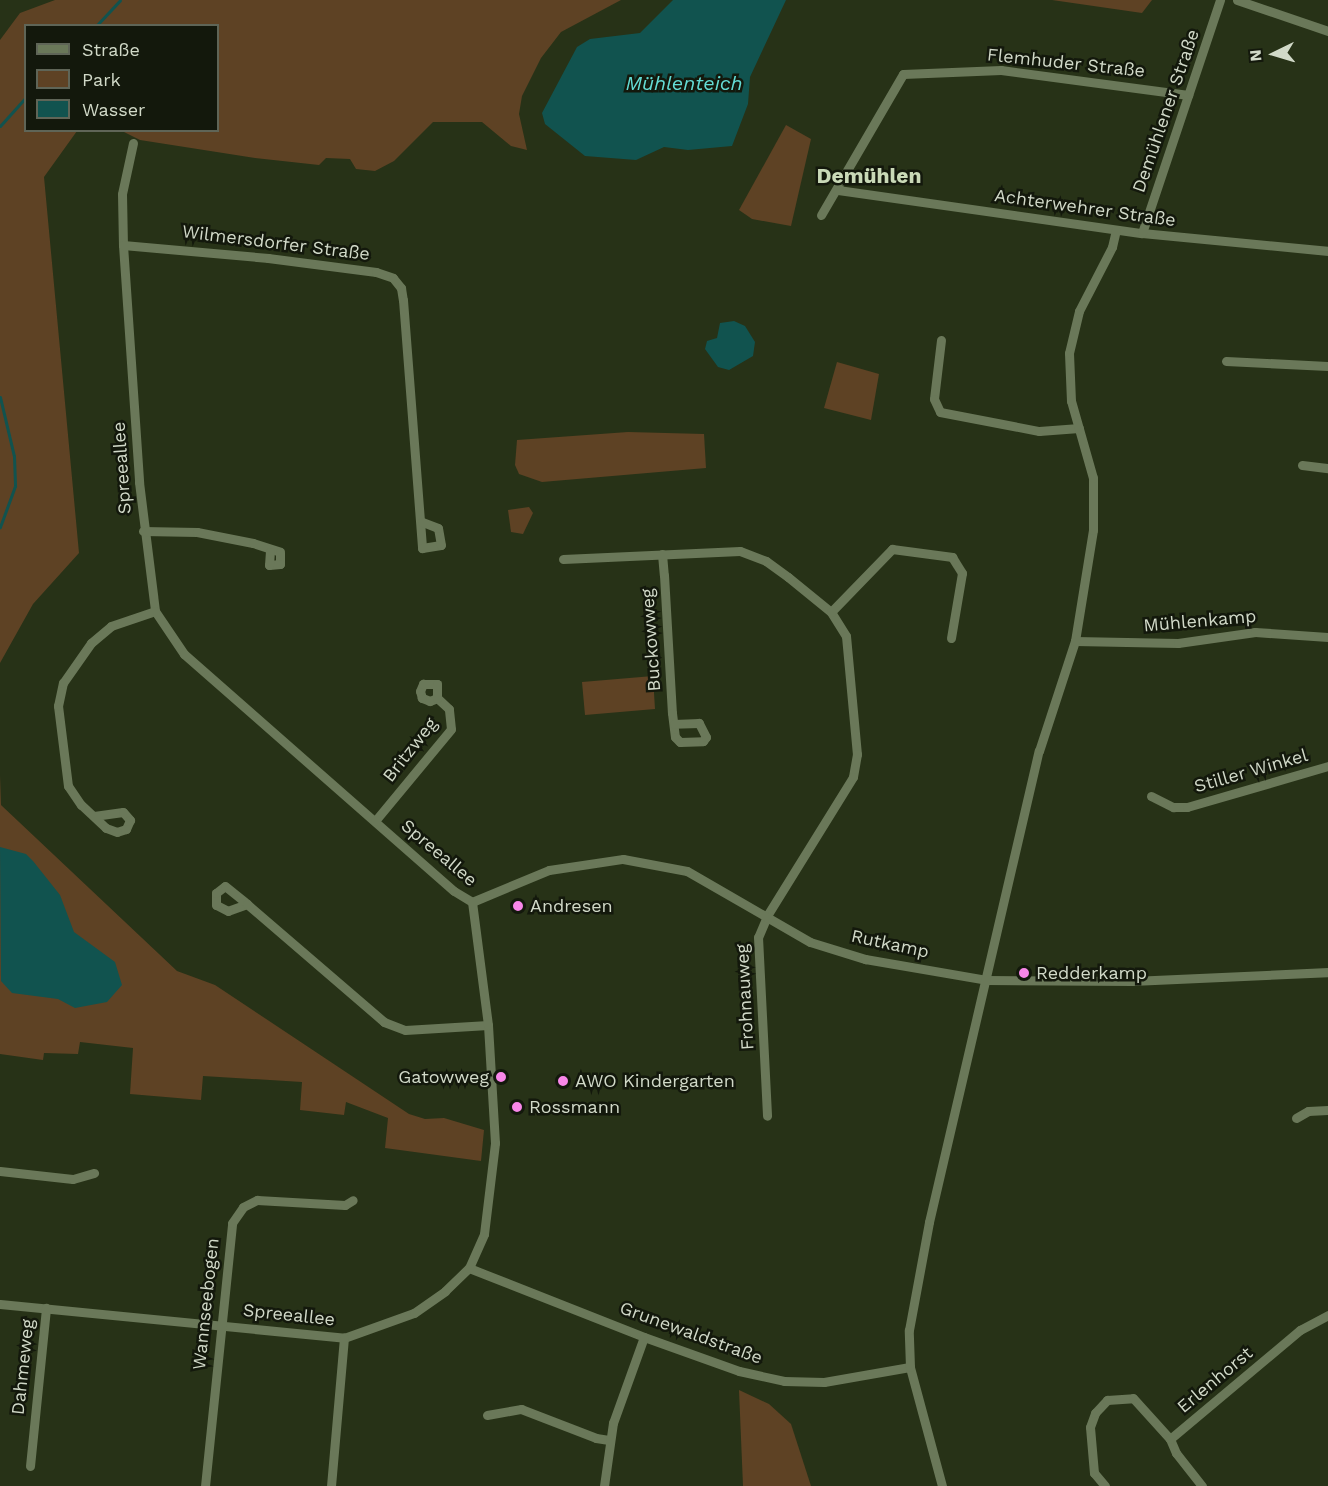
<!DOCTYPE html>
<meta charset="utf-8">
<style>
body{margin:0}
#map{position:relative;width:1328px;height:1486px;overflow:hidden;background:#273217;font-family:"Work Sans",sans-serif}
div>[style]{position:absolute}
.green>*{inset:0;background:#5e4224}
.water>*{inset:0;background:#11534f}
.stream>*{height:3px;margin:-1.5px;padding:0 1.5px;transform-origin:1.5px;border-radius:1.5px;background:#11534f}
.minor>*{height:9px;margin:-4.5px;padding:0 4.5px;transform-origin:4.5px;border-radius:4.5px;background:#6a7859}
.dots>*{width:16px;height:16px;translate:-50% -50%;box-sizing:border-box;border:3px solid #13180c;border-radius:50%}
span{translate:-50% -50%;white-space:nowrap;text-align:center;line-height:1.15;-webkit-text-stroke:5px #13180c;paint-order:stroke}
.street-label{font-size:18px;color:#d1d9c8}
.poi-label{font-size:18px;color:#d1d9c8}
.left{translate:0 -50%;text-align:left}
.right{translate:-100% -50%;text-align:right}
.water-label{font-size:20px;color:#64dcd5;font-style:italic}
.quarter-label{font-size:21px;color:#c9d9b7;font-weight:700}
.legend{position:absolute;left:24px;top:24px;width:195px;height:108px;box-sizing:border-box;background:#13180c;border:2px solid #5f6557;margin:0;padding:8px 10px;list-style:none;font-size:18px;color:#d1d9c8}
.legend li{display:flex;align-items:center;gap:12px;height:30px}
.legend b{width:30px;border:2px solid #5f6557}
.north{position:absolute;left:1244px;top:24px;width:60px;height:60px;-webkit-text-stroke:4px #13180c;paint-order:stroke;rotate:265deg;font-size:16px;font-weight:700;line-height:24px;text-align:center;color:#d1d9c8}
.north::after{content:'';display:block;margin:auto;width:21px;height:27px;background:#d1d9c8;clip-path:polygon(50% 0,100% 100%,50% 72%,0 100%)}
</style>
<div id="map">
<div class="green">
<i style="clip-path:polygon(55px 0,621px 0,561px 32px,541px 58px,522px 96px,519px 114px,527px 150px,511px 146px,482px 122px,433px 122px,394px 161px,375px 171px,356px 169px,350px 159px,326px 158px,319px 165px,255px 158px,140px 140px,124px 132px,93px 131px,218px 130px,218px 26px,26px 26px,26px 130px,77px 131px,44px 177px,79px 553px,33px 604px,0 663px,0 40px,20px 13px)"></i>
<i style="clip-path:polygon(1052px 0,1152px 0,1142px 13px)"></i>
<i style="clip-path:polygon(786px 125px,811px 139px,791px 226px,752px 219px,739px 210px)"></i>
<i style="clip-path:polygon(837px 362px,879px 374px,871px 420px,824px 408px)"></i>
<i style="clip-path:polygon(628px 432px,704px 434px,706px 468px,542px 482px,519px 474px,515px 465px,517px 440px)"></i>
<i style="clip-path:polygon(529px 507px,533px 513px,523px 534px,511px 532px,508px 510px)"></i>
<i style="clip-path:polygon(653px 676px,655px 709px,585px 715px,582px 682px)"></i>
<i style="clip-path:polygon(0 775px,1px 805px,177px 971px,215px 985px,409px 1114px,425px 1119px,444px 1118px,484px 1130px,481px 1161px,385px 1148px,388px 1118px,346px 1102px,344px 1115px,300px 1110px,302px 1082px,203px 1076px,201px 1100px,130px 1094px,133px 1048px,80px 1042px,78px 1054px,44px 1053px,43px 1060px,0 1054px)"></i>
<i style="clip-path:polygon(739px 1390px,769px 1404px,791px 1424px,811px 1486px,743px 1486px)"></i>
</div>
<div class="water">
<i style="clip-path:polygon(673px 0,786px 0,750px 77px,748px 104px,732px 146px,688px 150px,664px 147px,636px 160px,585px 156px,545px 124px,542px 113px,577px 47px,590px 39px,640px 33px)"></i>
<i style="clip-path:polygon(734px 321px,745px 326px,755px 342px,753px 356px,729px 370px,718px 367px,705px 349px,707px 341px,717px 338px,720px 323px)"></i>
<i style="clip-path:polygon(0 847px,26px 854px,33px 861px,60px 895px,74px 932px,115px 962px,122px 985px,107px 1002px,75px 1008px,58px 999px,12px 993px,1px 981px)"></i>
</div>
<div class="stream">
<i style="left:96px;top:26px;width:35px;rotate:-47deg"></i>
<i style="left:0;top:126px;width:39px;rotate:-48deg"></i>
<i style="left:0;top:397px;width:61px;rotate:76.7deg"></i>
<i style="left:14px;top:456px;width:30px;rotate:88deg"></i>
<i style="left:15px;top:486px;width:44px;rotate:110.1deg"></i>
</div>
<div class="minor">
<i style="left:1237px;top:0;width:96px;rotate:18.8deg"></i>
<i style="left:133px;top:143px;width:52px;rotate:102.2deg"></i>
<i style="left:122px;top:194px;width:51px;rotate:88.9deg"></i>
<i style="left:123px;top:245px;width:238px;rotate:86.1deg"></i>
<i style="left:139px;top:482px;width:130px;rotate:82.9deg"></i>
<i style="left:155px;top:611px;width:52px;rotate:56deg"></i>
<i style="left:184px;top:654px;width:359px;rotate:41.3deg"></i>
<i style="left:454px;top:891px;width:21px;rotate:31deg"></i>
<i style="left:838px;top:190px;width:307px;rotate:8.1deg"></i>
<i style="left:1142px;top:233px;width:187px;rotate:5.5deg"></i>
<i style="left:821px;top:215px;width:163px;rotate:-59.8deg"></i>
<i style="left:903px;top:74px;width:98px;rotate:-2.3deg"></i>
<i style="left:1001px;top:70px;width:189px;rotate:7.6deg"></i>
<i style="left:1142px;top:233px;width:246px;rotate:-71.5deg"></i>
<i style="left:123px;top:245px;width:146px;rotate:5.1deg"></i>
<i style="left:268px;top:258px;width:109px;rotate:7.4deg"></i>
<i style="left:376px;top:272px;width:18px;rotate:19deg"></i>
<i style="left:393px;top:278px;width:13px;rotate:51deg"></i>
<i style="left:401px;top:288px;width:12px;rotate:81deg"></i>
<i style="left:403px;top:300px;width:249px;rotate:85.6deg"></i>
<i style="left:422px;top:548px;width:19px;rotate:-9deg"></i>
<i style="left:441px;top:545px;width:17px;rotate:-100deg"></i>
<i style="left:438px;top:528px;width:17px;rotate:-159deg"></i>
<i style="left:941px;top:340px;width:59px;rotate:96.8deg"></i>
<i style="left:934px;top:399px;width:14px;rotate:65deg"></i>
<i style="left:940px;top:412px;width:101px;rotate:10.9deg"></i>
<i style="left:1039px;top:431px;width:40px;rotate:-4.3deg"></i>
<i style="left:1226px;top:361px;width:102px;rotate:2.8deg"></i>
<i style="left:1302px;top:465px;width:26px;rotate:7deg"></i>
<i style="left:143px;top:531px;width:54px;rotate:1.1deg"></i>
<i style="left:197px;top:532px;width:57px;rotate:11.1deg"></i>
<i style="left:253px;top:543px;width:28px;rotate:18deg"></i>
<i style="left:280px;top:552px;width:12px;rotate:90deg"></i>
<i style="left:280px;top:564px;width:11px;rotate:175deg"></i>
<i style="left:269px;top:565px;width:13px;rotate:-86deg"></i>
<i style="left:662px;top:554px;width:21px;rotate:85deg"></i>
<i style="left:664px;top:575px;width:138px;rotate:86.7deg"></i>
<i style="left:672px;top:713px;width:24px;rotate:83deg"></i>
<i style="left:675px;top:737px;width:7px;rotate:45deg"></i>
<i style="left:680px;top:742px;width:23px;rotate:-2deg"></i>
<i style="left:703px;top:741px;width:5px;rotate:-53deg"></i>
<i style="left:706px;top:737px;width:16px;rotate:-117deg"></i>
<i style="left:699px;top:723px;width:25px;rotate:178deg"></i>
<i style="left:563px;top:559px;width:177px;rotate:-2.6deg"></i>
<i style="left:740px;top:551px;width:28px;rotate:21deg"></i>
<i style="left:766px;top:561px;width:27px;rotate:36deg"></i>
<i style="left:788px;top:577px;width:55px;rotate:39.1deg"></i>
<i style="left:831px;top:612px;width:28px;rotate:58deg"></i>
<i style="left:846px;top:636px;width:119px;rotate:84.7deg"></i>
<i style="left:857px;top:754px;width:23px;rotate:100deg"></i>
<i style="left:853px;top:777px;width:161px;rotate:121.8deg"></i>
<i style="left:768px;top:914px;width:25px;rotate:113deg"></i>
<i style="left:758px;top:937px;width:179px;rotate:87.1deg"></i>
<i style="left:831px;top:612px;width:88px;rotate:-45.9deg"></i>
<i style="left:892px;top:549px;width:61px;rotate:7.6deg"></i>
<i style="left:952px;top:557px;width:19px;rotate:58deg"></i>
<i style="left:962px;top:573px;width:66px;rotate:99.6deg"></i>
<i style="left:1075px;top:641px;width:103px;rotate:1.1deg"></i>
<i style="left:1178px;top:643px;width:78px;rotate:-8.1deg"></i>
<i style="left:1255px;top:632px;width:73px;rotate:3.9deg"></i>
<i style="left:1151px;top:796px;width:25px;rotate:27deg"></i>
<i style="left:1173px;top:807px;width:14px"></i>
<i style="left:1187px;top:807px;width:147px;rotate:-16.2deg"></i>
<i style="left:94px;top:816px;width:29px;rotate:-8deg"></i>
<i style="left:123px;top:812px;width:11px;rotate:49deg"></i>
<i style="left:130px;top:820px;width:10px;rotate:114deg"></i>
<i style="left:126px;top:829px;width:9px;rotate:162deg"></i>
<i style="left:117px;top:832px;width:12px;rotate:-160deg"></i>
<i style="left:106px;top:828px;width:34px;rotate:-137deg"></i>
<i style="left:81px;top:805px;width:23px;rotate:-124deg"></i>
<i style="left:68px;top:786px;width:81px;rotate:-97.1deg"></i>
<i style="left:58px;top:706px;width:24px;rotate:-78deg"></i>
<i style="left:63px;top:683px;width:49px;rotate:-55deg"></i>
<i style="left:91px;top:643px;width:26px;rotate:-40deg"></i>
<i style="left:111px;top:626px;width:46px;rotate:-18.8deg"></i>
<i style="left:375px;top:821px;width:119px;rotate:-50.4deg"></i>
<i style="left:451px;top:729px;width:20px;rotate:-96deg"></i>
<i style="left:449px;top:709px;width:16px;rotate:-137deg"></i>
<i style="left:437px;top:698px;width:8px;rotate:157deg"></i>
<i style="left:430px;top:701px;width:9px;rotate:-159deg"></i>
<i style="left:422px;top:698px;width:7px;rotate:-106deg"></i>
<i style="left:420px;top:691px;width:8px;rotate:-67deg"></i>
<i style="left:423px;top:684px;width:14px"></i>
<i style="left:437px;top:684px;width:14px;rotate:90deg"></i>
<i style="left:472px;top:902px;width:83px;rotate:-22.6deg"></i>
<i style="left:549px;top:870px;width:75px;rotate:-8.5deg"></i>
<i style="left:623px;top:859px;width:65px;rotate:10.6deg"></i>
<i style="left:687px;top:871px;width:142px;rotate:30deg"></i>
<i style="left:810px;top:942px;width:58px;rotate:17.2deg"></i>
<i style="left:865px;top:959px;width:123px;rotate:9.8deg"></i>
<i style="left:986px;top:980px;width:146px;rotate:0.4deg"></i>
<i style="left:1132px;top:981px;width:196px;rotate:-2.6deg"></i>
<i style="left:247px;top:904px;width:20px;rotate:160deg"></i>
<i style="left:228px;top:911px;width:13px;rotate:-153deg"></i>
<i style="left:216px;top:905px;width:12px;rotate:-90deg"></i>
<i style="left:216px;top:893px;width:11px;rotate:-38deg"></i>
<i style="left:225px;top:886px;width:28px;rotate:39deg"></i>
<i style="left:247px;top:904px;width:181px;rotate:40.7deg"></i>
<i style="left:384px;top:1022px;width:22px;rotate:21deg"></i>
<i style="left:405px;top:1030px;width:83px;rotate:-3.4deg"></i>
<i style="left:1296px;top:1118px;width:14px;rotate:-30deg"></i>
<i style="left:1308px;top:1111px;width:20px;rotate:-3deg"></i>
<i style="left:0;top:1171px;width:73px;rotate:6.3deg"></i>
<i style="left:73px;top:1179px;width:22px;rotate:-16deg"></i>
<i style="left:469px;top:1268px;width:188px;rotate:21.5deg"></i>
<i style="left:644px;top:1337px;width:101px;rotate:19.7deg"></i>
<i style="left:739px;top:1371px;width:46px;rotate:12.5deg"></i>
<i style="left:784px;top:1381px;width:40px;rotate:1.4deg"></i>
<i style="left:824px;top:1382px;width:87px;rotate:-9.9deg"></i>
<i style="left:0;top:1304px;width:346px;rotate:5.6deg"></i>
<i style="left:344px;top:1338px;width:74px;rotate:-19.7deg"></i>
<i style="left:414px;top:1313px;width:38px;rotate:-35deg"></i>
<i style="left:445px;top:1291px;width:33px;rotate:-44deg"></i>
<i style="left:469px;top:1268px;width:37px;rotate:-66deg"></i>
<i style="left:484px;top:1234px;width:92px;rotate:-83.1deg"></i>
<i style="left:495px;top:1143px;width:118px;rotate:-93.4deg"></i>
<i style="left:488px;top:1025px;width:124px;rotate:-97.4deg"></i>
<i style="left:487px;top:1415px;width:35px;rotate:-10deg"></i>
<i style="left:521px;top:1409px;width:80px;rotate:21.1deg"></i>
<i style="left:596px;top:1438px;width:13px;rotate:9deg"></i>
<i style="left:30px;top:1466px;width:159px;rotate:-84.2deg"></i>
<i style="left:205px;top:1486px;width:264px;rotate:-84.1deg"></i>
<i style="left:232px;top:1223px;width:19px;rotate:-55deg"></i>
<i style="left:243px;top:1207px;width:16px;rotate:-27deg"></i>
<i style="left:257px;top:1200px;width:88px;rotate:3.3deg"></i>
<i style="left:345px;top:1205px;width:9px;rotate:-32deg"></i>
<i style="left:331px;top:1486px;width:149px;rotate:-85deg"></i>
<i style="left:604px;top:1486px;width:64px;rotate:-81.9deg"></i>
<i style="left:613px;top:1423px;width:91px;rotate:-70.2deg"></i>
<i style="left:942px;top:1486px;width:123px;rotate:-105.1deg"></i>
<i style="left:910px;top:1367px;width:37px;rotate:-92deg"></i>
<i style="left:909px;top:1330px;width:110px;rotate:-79.5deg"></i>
<i style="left:929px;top:1222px;width:484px;rotate:-76.9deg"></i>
<i style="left:1039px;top:751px;width:116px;rotate:-71.9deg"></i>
<i style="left:1075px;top:641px;width:112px;rotate:-80.8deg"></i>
<i style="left:1093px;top:530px;width:52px;rotate:-90deg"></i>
<i style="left:1093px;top:478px;width:80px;rotate:-105.9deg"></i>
<i style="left:1071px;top:401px;width:48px;rotate:-92.4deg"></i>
<i style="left:1069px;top:353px;width:43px;rotate:-76.6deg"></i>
<i style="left:1079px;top:311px;width:72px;rotate:-62.7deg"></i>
<i style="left:1112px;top:247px;width:17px;rotate:-77deg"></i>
<i style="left:1105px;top:1486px;width:17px;rotate:-130deg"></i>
<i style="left:1094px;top:1473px;width:46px;rotate:-95deg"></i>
<i style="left:1090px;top:1427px;width:15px;rotate:-70deg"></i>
<i style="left:1095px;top:1413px;width:18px;rotate:-47deg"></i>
<i style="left:1107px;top:1400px;width:26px;rotate:-4deg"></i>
<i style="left:1133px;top:1398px;width:55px;rotate:47.9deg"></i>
<i style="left:1202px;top:1486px;width:42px;rotate:-128.2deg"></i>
<i style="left:1176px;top:1453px;width:15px;rotate:-113deg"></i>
<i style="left:1170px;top:1439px;width:170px;rotate:-40deg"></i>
<i style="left:1300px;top:1330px;width:32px;rotate:-28deg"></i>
</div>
<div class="dots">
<i style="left:518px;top:906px;background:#f987e9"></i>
<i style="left:1024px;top:973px;background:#f987e9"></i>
<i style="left:501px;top:1077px;background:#f987e9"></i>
<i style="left:563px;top:1081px;background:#f987e9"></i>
<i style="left:517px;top:1107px;background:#f987e9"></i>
</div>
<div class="street-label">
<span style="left:1066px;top:63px;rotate:6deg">Flemhuder Straße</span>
<span style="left:1166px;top:111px;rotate:-71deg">Demühlener Straße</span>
<span style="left:1085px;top:208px;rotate:8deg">Achterwehrer Straße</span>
<span style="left:276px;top:243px;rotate:7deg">Wilmersdorfer Straße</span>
<span style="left:122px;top:468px;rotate:-94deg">Spreeallee</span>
<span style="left:1200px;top:621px;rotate:-5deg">Mühlenkamp</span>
<span style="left:651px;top:640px;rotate:-94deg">Buckowweg</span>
<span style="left:410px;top:750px;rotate:-52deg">Britzweg</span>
<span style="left:1251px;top:771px;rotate:-16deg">Stiller Winkel</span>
<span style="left:439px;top:853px;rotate:40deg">Spreeallee</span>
<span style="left:890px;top:944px;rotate:12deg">Rutkamp</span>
<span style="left:745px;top:997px;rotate:-93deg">Frohnauweg</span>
<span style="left:206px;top:1304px;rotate:-84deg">Wannseebogen</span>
<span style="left:289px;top:1315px;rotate:6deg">Spreeallee</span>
<span style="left:691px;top:1333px;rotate:20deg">Grunewaldstraße</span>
<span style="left:23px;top:1367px;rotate:-84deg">Dahmeweg</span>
<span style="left:1215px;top:1380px;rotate:-40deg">Erlenhorst</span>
</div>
<div class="poi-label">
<span class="left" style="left:530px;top:906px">Andresen</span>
<span class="left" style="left:1036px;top:973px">Redderkamp</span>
<span class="right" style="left:489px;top:1077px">Gatowweg</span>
<span class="left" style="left:575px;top:1081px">AWO Kindergarten</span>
<span class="left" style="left:529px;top:1107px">Rossmann</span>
</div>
<div class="water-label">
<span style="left:684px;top:83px">Mühlenteich</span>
</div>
<div class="quarter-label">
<span style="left:869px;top:176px">Demühlen</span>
</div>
<ul class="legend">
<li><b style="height:8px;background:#6a7859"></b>Straße</li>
<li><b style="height:16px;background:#5e4224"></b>Park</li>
<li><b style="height:16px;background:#11534f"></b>Wasser</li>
</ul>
<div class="north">N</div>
</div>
